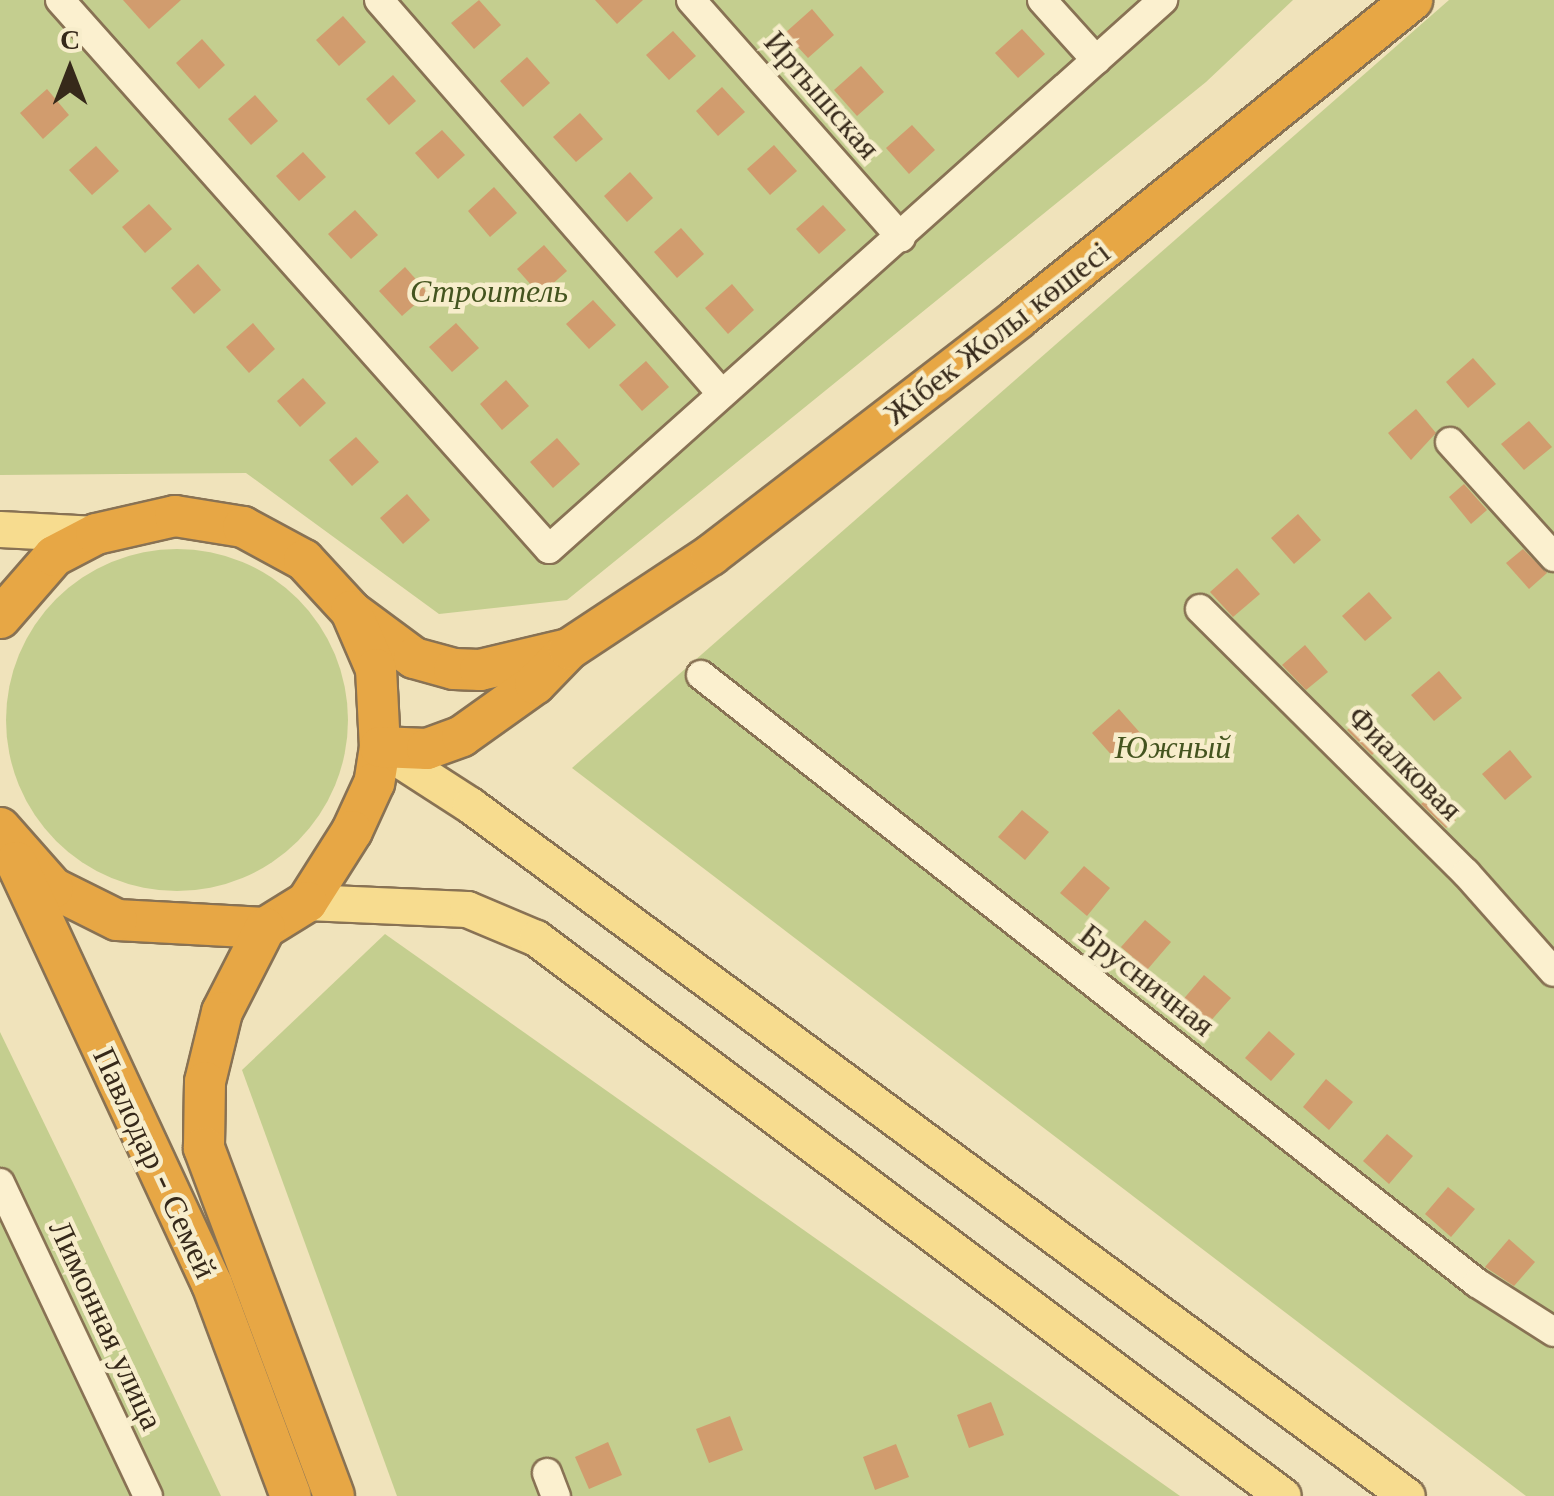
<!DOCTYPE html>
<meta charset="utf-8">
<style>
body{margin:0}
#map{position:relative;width:1554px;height:1496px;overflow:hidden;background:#f0e3bb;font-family:"Libre Baskerville",serif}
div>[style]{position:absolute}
.green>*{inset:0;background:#c4ce8f}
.round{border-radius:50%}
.building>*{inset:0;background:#d19c6e}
.roads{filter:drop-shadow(2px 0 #887254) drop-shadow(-2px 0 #887254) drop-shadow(0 2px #887254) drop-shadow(0 -2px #887254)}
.minor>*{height:28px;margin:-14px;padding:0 14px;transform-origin:14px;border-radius:14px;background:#fbf0cf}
.major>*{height:35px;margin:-17.5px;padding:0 17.5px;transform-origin:17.5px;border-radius:17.5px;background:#f7dc8f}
.highway>*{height:40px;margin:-20px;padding:0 20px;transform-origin:20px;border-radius:20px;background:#e7a745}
span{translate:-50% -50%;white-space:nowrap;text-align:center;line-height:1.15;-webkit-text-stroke:9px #f7edcb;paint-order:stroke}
.street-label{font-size:32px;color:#36291a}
.park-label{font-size:32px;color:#44541f;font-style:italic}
.north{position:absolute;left:20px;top:20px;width:100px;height:100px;-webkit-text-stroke:8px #f7edcb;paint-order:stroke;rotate:0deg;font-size:28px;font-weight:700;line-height:40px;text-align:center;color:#36291a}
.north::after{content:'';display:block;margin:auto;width:35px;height:45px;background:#36291a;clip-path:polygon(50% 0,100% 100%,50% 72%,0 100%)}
</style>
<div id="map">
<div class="green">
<i style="clip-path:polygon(0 0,1293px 0,1206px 82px,567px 600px,439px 614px,246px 473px,0 475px)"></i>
<i style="clip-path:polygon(1449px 0,1554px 0,1554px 1496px,1526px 1496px,572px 768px)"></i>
<i class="round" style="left:6px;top:549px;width:342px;height:342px"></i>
<i style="clip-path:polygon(385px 934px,1180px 1496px,397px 1496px,242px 1070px)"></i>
<i style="clip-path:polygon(0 1032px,76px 1189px,221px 1496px,0 1496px)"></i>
</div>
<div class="building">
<i style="clip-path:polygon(123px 0,181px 0,149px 29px)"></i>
<i style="clip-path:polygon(479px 0,501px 25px,474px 49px,451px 23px)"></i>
<i style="clip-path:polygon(595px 0,643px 0,617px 24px)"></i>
<i style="clip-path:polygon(812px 9px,834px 35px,808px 58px,785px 33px)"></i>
<i style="clip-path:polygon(343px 16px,366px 42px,339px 66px,316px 40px)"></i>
<i style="clip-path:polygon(1022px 29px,1045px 54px,1018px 78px,995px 53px)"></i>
<i style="clip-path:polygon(673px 31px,696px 56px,669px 80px,646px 55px)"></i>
<i style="clip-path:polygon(202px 39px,225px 65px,199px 89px,176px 63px)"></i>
<i style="clip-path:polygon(527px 57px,550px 83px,523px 107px,500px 81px)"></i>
<i style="clip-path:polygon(861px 66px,884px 92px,857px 116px,834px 90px)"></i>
<i style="clip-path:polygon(393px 75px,416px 101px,389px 125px,366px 99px)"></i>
<i style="clip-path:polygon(722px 87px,745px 112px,718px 136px,696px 111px)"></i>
<i style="clip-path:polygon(47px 89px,69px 115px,43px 139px,20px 113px)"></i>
<i style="clip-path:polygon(255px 95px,278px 121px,251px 145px,228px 119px)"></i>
<i style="clip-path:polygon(580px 113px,603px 139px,576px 162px,553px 137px)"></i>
<i style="clip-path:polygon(912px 125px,935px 150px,909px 174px,886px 148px)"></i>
<i style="clip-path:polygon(442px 130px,465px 155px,438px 179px,415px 153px)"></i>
<i style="clip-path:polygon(774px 145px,797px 171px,770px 195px,747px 169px)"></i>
<i style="clip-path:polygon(96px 146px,119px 171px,92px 195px,69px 170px)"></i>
<i style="clip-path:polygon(303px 152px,326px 177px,299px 201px,276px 176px)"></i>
<i style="clip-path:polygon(630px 172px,653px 198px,627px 222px,604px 196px)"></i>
<i style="clip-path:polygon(494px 187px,517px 213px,490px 237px,468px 211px)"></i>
<i style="clip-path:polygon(149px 204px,172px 229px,145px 253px,122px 227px)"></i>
<i style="clip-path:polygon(823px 205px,846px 230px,819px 254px,796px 229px)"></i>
<i style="clip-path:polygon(355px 210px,378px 235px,351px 259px,328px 234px)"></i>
<i style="clip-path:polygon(681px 228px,704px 254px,677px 278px,654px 252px)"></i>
<i style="clip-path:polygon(544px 245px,567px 271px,540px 295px,517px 269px)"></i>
<i style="clip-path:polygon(198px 264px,221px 290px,194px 314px,171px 288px)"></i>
<i style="clip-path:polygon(405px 267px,428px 293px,402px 316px,379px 291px)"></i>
<i style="clip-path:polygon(732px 284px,754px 310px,728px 334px,705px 308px)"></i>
<i style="clip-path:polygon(593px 300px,616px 325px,589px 349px,566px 324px)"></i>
<i style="clip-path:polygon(253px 323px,275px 349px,249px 373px,226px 347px)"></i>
<i style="clip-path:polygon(456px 323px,479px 348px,452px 372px,429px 347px)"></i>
<i style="clip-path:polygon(1473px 358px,1496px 384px,1468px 408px,1446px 382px)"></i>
<i style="clip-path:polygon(646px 361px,669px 387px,642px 411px,619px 385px)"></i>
<i style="clip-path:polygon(303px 378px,326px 403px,300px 427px,277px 401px)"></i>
<i style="clip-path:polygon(506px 380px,529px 406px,502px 430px,480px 404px)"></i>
<i style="clip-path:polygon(1416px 409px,1436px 433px,1411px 460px,1388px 433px)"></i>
<i style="clip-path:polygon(1529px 421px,1552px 447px,1524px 470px,1501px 444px)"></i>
<i style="clip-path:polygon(356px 437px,379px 462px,352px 486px,329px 460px)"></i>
<i style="clip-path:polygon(557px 438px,580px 464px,553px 488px,530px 462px)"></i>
<i style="clip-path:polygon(1464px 484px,1487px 510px,1471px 524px,1449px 497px)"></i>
<i style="clip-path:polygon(407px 494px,430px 520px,403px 544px,380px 518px)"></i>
<i style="clip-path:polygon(1298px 514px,1321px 540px,1294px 564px,1271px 538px)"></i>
<i style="clip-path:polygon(1523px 549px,1547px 573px,1529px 589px,1506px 563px)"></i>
<i style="clip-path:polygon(1237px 568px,1260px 594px,1233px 617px,1210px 592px)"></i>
<i style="clip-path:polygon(1369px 592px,1392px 618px,1365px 641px,1342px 616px)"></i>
<i style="clip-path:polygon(1305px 645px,1328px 672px,1306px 690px,1282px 665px)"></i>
<i style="clip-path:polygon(1439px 671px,1462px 698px,1434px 721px,1411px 695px)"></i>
<i style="clip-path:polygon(1119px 709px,1142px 735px,1115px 759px,1092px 733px)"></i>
<i style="clip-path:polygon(1366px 714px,1389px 740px,1372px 755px,1347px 730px)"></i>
<i style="clip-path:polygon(1510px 750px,1532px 777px,1505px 800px,1482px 774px)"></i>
<i style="clip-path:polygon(1433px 794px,1456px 820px,1446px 828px,1421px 804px)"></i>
<i style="clip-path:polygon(1022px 810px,1049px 832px,1025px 860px,998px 837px)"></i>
<i style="clip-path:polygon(1084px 866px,1110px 888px,1087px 916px,1060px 893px)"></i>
<i style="clip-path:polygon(1145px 920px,1171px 942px,1147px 970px,1121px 947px)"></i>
<i style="clip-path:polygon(1204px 975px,1231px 998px,1207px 1025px,1181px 1002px)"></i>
<i style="clip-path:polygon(1269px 1031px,1295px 1054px,1271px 1081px,1245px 1058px)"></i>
<i style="clip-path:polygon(1326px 1079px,1353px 1102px,1329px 1130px,1303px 1107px)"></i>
<i style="clip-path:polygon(1387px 1134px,1413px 1156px,1389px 1184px,1363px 1161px)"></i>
<i style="clip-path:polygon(1448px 1187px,1475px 1209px,1451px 1237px,1425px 1214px)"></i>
<i style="clip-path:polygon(1509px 1239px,1535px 1262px,1514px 1286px,1485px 1267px)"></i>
<i style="clip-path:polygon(991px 1402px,1004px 1435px,969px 1448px,957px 1415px)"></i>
<i style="clip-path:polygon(730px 1416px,743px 1450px,709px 1463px,696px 1429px)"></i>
<i style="clip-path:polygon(608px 1442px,622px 1475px,589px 1489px,575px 1457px)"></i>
<i style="clip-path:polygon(896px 1444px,909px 1477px,875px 1490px,863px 1457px)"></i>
</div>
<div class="roads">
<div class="minor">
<i style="left:60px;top:0;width:735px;rotate:48.31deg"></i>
<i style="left:549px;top:549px;width:824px;rotate:-41.8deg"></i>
<i style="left:379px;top:0;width:521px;rotate:48.97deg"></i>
<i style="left:691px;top:0;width:317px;rotate:48.5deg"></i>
<i style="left:1042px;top:0;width:81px;rotate:48deg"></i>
<i style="left:1450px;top:442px;width:155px;rotate:47.9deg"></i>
<i style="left:1200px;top:609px;width:375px;rotate:44.8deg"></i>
<i style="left:1466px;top:873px;width:132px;rotate:48.4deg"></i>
<i style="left:701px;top:675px;width:986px;rotate:38.08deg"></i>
<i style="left:1477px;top:1283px;width:91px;rotate:32.5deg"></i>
<i style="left:0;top:1183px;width:346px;rotate:64.7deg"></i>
<i style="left:547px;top:1473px;width:25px;rotate:69deg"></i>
</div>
<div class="major">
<i style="left:0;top:529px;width:96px;rotate:3deg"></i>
<i style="left:380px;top:747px;width:107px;rotate:32.8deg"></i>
<i style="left:470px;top:805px;width:1164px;rotate:36.41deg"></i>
<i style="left:307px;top:902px;width:160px;rotate:2.5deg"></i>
<i style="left:467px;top:909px;width:75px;rotate:22.8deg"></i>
<i style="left:536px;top:938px;width:932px;rotate:36.76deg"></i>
</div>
<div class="highway">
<i style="left:352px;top:612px;width:77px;rotate:36.6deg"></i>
<i style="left:414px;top:658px;width:41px;rotate:15.4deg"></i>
<i style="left:454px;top:669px;width:26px;rotate:2deg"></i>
<i style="left:480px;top:670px;width:91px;rotate:-13.3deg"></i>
<i style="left:0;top:618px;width:82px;rotate:-48.9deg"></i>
<i style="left:54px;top:556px;width:47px;rotate:-27.6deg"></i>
<i style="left:96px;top:534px;width:81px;rotate:-12.8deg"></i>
<i style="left:175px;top:516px;width:69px;rotate:9.2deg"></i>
<i style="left:243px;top:527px;width:69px;rotate:28.4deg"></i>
<i style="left:304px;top:560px;width:69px;rotate:47.3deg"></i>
<i style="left:351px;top:611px;width:63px;rotate:66.7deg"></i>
<i style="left:376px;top:669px;width:78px;rotate:87.1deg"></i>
<i style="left:380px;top:747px;width:36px;rotate:99deg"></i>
<i style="left:374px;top:783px;width:53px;rotate:114.6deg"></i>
<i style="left:352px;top:831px;width:84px;rotate:122.4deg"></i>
<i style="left:307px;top:902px;width:49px;rotate:148.2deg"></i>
<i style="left:265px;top:928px;width:148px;rotate:-176.9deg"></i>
<i style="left:117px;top:920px;width:72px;rotate:-153.4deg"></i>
<i style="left:53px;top:888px;width:80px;rotate:-131.5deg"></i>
<i style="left:380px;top:747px;width:47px;rotate:2.4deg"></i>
<i style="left:427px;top:749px;width:37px;rotate:-20deg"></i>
<i style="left:462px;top:736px;width:90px;rotate:-35.5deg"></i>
<i style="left:535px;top:684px;width:49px;rotate:-45.8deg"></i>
<i style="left:569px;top:649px;width:170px;rotate:-33.5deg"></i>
<i style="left:711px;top:555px;width:386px;rotate:-37.6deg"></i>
<i style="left:1017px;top:319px;width:508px;rotate:-38.92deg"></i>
<i style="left:16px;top:862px;width:465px;rotate:65.1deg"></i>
<i style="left:212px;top:1284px;width:226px;rotate:69.6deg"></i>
<i style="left:265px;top:928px;width:94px;rotate:117.1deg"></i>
<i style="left:222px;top:1012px;width:72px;rotate:103.7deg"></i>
<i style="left:205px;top:1082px;width:66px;rotate:90.9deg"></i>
<i style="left:204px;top:1148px;width:371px;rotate:69.5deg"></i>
</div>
</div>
<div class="street-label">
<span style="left:822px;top:95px;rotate:49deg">Иртышская</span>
<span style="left:997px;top:333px;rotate:-38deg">Жібек Жолы көшесі</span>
<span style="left:1405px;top:763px;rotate:45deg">Фиалковая</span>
<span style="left:1147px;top:980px;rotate:38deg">Брусничная</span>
<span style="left:155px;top:1163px;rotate:65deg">Павлодар - Семей</span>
<span style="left:106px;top:1325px;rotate:65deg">Лимонная улица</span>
</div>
<div class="park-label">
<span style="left:489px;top:291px">Строитель</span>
<span style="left:1173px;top:747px">Южный</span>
</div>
<div class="north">С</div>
</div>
